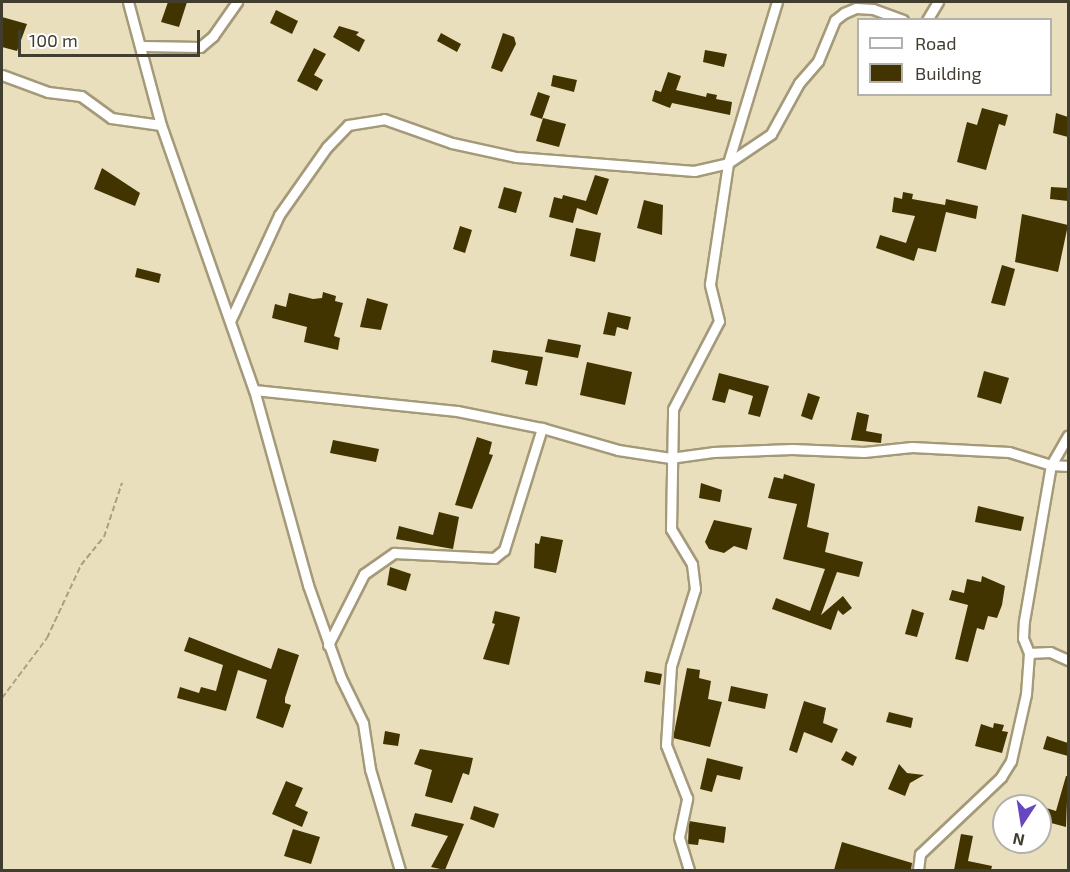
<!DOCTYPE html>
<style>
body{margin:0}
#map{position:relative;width:1070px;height:872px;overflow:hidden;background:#e9dfbd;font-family:"Exo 2",sans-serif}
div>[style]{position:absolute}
.building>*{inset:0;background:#413400}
.path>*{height:2px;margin-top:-1px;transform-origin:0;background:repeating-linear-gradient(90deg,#a7a085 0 6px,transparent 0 9px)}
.roads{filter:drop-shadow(2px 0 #a49a7a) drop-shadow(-2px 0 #a49a7a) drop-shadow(0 2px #a49a7a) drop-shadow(0 -2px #a49a7a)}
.minor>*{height:9px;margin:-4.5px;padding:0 4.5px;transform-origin:4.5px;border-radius:4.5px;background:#fff}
span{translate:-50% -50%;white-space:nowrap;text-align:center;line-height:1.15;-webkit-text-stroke:6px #fff;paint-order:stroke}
.frame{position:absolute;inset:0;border:3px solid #413d2f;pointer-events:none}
.legend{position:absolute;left:857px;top:18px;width:195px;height:78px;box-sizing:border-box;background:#fff;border:2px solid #b3b1ac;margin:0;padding:8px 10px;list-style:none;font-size:18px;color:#413d2f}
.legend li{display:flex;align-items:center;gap:12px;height:30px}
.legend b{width:30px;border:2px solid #b3b1ac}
.north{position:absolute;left:992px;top:794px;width:60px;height:60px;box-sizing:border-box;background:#fff;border:2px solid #b3b1ac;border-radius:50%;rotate:192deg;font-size:16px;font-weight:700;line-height:24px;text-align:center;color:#413d2f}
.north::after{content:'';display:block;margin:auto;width:21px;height:27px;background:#6647c0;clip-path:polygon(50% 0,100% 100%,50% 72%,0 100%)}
.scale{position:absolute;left:18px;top:30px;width:182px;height:27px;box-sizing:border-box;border:3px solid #413d2f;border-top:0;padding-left:8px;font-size:18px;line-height:21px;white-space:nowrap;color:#413d2f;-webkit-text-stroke:4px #fff;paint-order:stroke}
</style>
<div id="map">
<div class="building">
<i style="clip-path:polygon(168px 2px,187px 2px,179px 27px,161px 22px)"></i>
<i style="clip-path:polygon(276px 10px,298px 21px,292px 34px,270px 23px)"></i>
<i style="clip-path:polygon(2px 17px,27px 24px,17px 51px,2px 47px)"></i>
<i style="clip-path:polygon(339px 26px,359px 32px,356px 35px,365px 40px,359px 52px,333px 37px)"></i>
<i style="clip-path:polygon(441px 33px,461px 44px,457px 52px,437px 41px)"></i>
<i style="clip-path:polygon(503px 33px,514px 37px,516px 44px,502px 72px,491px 68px)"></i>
<i style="clip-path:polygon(314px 48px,326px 54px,314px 75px,323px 80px,317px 91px,297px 81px)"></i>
<i style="clip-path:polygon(705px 50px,727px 54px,724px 67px,703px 62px)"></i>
<i style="clip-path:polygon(668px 72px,681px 76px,676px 90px,706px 97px,707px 93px,717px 95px,716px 99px,732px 102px,730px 115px,672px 103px,670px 108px,652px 101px,655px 90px,661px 92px)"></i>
<i style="clip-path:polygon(553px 75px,577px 80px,574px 92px,551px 86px)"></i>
<i style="clip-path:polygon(538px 92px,550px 96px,542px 119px,530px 115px)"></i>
<i style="clip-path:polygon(982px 108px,1008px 115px,1005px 126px,999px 124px,986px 170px,957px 162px,967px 122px,977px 125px)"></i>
<i style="clip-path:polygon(1056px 113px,1068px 117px,1068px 137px,1053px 133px)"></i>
<i style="clip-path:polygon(543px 118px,566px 124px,559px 147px,536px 141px)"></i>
<i style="clip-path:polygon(102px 168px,140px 193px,135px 206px,94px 189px)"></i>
<i style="clip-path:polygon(595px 175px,609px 179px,597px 215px,577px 208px,573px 223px,549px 217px,554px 197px,562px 199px,563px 195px,586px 201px)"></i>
<i style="clip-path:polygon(504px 187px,522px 192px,516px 213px,498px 208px)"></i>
<i style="clip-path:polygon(1051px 187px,1068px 188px,1068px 201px,1050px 199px)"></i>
<i style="clip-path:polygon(903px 192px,913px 194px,912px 199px,945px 205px,946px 199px,978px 206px,976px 219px,946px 212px,936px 252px,918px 248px,914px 261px,876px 248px,880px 235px,906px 243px,915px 216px,892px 212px,894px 197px,902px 199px)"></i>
<i style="clip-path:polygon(644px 200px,663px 205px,662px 235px,637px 228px)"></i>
<i style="clip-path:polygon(1022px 214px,1068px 225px,1058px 272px,1015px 262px)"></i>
<i style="clip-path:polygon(460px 226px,472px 230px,465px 253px,453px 249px)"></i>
<i style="clip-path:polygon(576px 228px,601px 233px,595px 262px,570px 256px)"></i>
<i style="clip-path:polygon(1002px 265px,1015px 269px,1005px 306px,991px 303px)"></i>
<i style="clip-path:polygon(137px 268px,161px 274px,159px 283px,135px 277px)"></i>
<i style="clip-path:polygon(323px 292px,336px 296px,335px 301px,343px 303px,334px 336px,340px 338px,338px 350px,304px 342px,307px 327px,272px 318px,275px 304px,286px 307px,289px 293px,313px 299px,322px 298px)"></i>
<i style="clip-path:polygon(367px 298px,388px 304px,381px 330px,360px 327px)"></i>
<i style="clip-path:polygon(608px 312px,631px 317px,628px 330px,617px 327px,615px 336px,603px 334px)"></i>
<i style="clip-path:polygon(548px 339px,581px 345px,578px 358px,545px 352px)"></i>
<i style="clip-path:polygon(493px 350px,543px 357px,537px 386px,525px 384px,528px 371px,491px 362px)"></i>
<i style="clip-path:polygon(587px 362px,632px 372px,625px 405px,580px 395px)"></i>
<i style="clip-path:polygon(984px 371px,1009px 378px,1001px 404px,977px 397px)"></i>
<i style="clip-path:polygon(719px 373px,769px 386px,760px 417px,748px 414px,753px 396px,729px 389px,725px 403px,712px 400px)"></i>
<i style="clip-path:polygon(808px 393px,820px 397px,812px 420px,801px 416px)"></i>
<i style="clip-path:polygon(857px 412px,869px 415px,866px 431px,882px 434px,881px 443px,851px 440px)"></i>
<i style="clip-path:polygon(477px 437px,492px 442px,489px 454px,493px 455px,472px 509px,455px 505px)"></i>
<i style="clip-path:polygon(333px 440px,379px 449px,376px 462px,330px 453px)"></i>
<i style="clip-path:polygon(784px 474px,815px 484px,807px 527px,829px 533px,825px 552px,863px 562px,859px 577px,837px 572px,821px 615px,843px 596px,852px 608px,843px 615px,838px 610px,831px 630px,772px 609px,776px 598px,810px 611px,825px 569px,783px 559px,797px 504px,768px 498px,774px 477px,783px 479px)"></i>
<i style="clip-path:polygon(701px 483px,722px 490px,720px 502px,699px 498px)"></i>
<i style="clip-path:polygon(978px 506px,1024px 517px,1021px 531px,975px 522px)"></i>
<i style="clip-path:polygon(439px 512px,459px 517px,453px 549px,396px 539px,399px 526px,433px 535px)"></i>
<i style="clip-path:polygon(714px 520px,752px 528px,747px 550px,734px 546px,724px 553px,709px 549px,705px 542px)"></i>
<i style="clip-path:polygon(541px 536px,563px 540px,556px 573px,534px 568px,535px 543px,539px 544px)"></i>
<i style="clip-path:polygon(390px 567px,411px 574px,406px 591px,387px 585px)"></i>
<i style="clip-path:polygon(982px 576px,1005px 586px,1002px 605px,997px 618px,988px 616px,984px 630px,977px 628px,968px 662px,955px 659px,968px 605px,949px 600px,952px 590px,964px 593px,967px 579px,981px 582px)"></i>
<i style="clip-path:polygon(912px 609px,924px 613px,917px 637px,905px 634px)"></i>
<i style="clip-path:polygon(495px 611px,520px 617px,509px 665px,483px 659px,495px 624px,492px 623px)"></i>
<i style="clip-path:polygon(189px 637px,271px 669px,278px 648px,299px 655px,285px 698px,285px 703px,291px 705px,283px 728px,256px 718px,267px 680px,238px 670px,226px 711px,177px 698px,180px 687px,199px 693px,201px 687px,216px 691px,223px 665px,184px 651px)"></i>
<i style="clip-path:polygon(687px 668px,700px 670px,699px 678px,711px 681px,708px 699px,722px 702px,710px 747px,673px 738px)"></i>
<i style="clip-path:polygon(646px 671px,662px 674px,660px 685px,644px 682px)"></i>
<i style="clip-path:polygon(731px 686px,768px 694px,765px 709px,728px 701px)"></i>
<i style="clip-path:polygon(804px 701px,826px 708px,823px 723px,838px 729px,832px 743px,804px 732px,797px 753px,789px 750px)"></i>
<i style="clip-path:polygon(889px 712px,913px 718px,911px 728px,886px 722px)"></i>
<i style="clip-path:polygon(994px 723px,1004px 725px,1002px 731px,1008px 732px,1002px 753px,975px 746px,981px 724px,993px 728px)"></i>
<i style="clip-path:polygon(385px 731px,400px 734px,398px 746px,383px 744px)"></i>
<i style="clip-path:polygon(1047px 736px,1068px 743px,1068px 756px,1043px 749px)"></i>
<i style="clip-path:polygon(420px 749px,473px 758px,469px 775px,463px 773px,452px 803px,425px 796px,432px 770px,414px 764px)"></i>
<i style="clip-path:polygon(846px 751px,857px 757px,853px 766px,841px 760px)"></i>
<i style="clip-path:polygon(707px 758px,743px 767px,740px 780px,717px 775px,712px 792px,700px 789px)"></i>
<i style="clip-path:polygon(899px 764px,907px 773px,924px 775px,910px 783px,905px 796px,888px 789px)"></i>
<i style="clip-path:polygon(1066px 776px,1068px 776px,1066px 827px,1040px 820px,1040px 806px,1056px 811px)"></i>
<i style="clip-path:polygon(286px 781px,303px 788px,295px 806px,308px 812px,302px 827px,272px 814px)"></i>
<i style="clip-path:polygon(474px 806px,499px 814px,494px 828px,470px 819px)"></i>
<i style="clip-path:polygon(415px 813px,464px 824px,445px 870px,431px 867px,448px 836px,411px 826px)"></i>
<i style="clip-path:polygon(689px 821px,726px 827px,724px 843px,699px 839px,698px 845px,688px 844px)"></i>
<i style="clip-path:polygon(293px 829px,320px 837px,311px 864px,284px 856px)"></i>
<i style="clip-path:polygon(961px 834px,973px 836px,968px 861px,992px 866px,991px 870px,954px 870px)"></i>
<i style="clip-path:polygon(842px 842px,912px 863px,911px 870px,834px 870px)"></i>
</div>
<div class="path">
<i style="left:2px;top:698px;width:75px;rotate:-53.1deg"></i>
<i style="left:47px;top:638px;width:81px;rotate:-65deg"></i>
<i style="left:81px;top:565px;width:36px;rotate:-51deg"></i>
<i style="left:104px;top:537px;width:57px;rotate:-71.6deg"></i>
</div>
<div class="roads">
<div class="minor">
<i style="left:128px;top:2px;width:127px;rotate:75deg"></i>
<i style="left:161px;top:125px;width:281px;rotate:70.7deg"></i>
<i style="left:254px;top:390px;width:202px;rotate:74.5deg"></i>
<i style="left:308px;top:585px;width:99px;rotate:70.5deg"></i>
<i style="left:341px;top:678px;width:50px;rotate:63.9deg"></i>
<i style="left:363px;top:723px;width:47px;rotate:81.3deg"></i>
<i style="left:370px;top:769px;width:105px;rotate:73.5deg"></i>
<i style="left:927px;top:20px;width:21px;rotate:-59deg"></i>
<i style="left:142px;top:46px;width:58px;rotate:1deg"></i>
<i style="left:200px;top:47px;width:17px;rotate:-40deg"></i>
<i style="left:213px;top:36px;width:42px;rotate:-54.8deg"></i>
<i style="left:2px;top:75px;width:49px;rotate:20.3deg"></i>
<i style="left:48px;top:92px;width:33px;rotate:7deg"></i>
<i style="left:81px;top:96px;width:37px;rotate:36deg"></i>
<i style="left:111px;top:118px;width:50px;rotate:8deg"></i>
<i style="left:231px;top:319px;width:115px;rotate:-65.2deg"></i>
<i style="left:279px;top:215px;width:83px;rotate:-54.8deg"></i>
<i style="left:327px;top:147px;width:30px;rotate:-46deg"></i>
<i style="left:348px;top:125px;width:36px;rotate:-9deg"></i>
<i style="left:384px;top:119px;width:72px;rotate:19.4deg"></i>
<i style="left:452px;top:143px;width:66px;rotate:12.3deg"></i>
<i style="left:516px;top:157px;width:179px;rotate:4.5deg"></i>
<i style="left:694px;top:171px;width:35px;rotate:-13deg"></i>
<i style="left:728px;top:163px;width:52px;rotate:-34deg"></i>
<i style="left:771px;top:134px;width:58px;rotate:-61.2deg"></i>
<i style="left:799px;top:83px;width:29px;rotate:-49deg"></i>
<i style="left:818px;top:61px;width:44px;rotate:-67.5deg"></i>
<i style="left:835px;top:20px;width:11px;rotate:-38deg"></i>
<i style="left:844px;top:13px;width:13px;rotate:-23deg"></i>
<i style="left:856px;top:8px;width:17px;rotate:3deg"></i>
<i style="left:873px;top:9px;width:32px;rotate:20deg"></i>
<i style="left:254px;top:390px;width:204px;rotate:5.9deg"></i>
<i style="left:457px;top:411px;width:87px;rotate:11.3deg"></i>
<i style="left:542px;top:428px;width:79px;rotate:16.1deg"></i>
<i style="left:618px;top:450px;width:53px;rotate:8.7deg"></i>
<i style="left:670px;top:458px;width:43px;rotate:-7.9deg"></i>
<i style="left:713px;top:452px;width:79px;rotate:-2.2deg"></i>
<i style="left:792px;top:449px;width:72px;rotate:2.4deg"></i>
<i style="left:864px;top:452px;width:48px;rotate:-5.9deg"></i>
<i style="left:912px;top:447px;width:97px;rotate:3deg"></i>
<i style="left:1009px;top:452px;width:44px;rotate:17.2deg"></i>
<i style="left:1051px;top:465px;width:17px;rotate:3deg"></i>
<i style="left:328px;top:645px;width:80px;rotate:-63.1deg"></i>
<i style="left:364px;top:574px;width:37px;rotate:-35deg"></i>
<i style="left:394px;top:553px;width:100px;rotate:2.9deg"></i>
<i style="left:494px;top:558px;width:13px;rotate:-39deg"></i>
<i style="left:504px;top:550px;width:128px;rotate:-72.7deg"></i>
<i style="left:1029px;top:653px;width:21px;rotate:-3deg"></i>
<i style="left:1050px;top:652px;width:20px;rotate:24deg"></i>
<i style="left:689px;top:870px;width:34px;rotate:-107deg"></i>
<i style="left:679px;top:837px;width:40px;rotate:-78deg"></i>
<i style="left:687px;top:798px;width:57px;rotate:-111.6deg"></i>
<i style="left:666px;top:745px;width:79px;rotate:-86.4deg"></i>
<i style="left:671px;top:666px;width:81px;rotate:-72.7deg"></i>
<i style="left:695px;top:589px;width:25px;rotate:-97deg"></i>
<i style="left:692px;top:564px;width:41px;rotate:-121deg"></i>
<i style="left:671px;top:529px;width:120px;rotate:-89deg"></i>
<i style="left:673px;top:409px;width:99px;rotate:-62.4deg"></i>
<i style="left:719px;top:321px;width:38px;rotate:-104deg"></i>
<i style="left:710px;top:284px;width:122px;rotate:-81.5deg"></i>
<i style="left:728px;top:163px;width:168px;rotate:-73.1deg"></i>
<i style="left:918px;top:870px;width:16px;rotate:-83deg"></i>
<i style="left:920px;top:854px;width:112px;rotate:-43.5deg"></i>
<i style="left:1001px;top:777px;width:19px;rotate:-58deg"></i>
<i style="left:1011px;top:761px;width:69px;rotate:-77.4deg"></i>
<i style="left:1026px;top:694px;width:41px;rotate:-85.8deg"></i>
<i style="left:1029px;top:653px;width:16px;rotate:-112deg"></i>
<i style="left:1023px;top:638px;width:17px;rotate:-87deg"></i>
<i style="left:1024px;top:621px;width:158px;rotate:-80.2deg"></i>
<i style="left:1051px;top:465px;width:34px;rotate:-60deg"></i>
</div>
</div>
<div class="frame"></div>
<ul class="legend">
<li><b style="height:8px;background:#fff"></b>Road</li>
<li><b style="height:16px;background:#413400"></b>Building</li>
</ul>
<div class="north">N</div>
<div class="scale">100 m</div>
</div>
